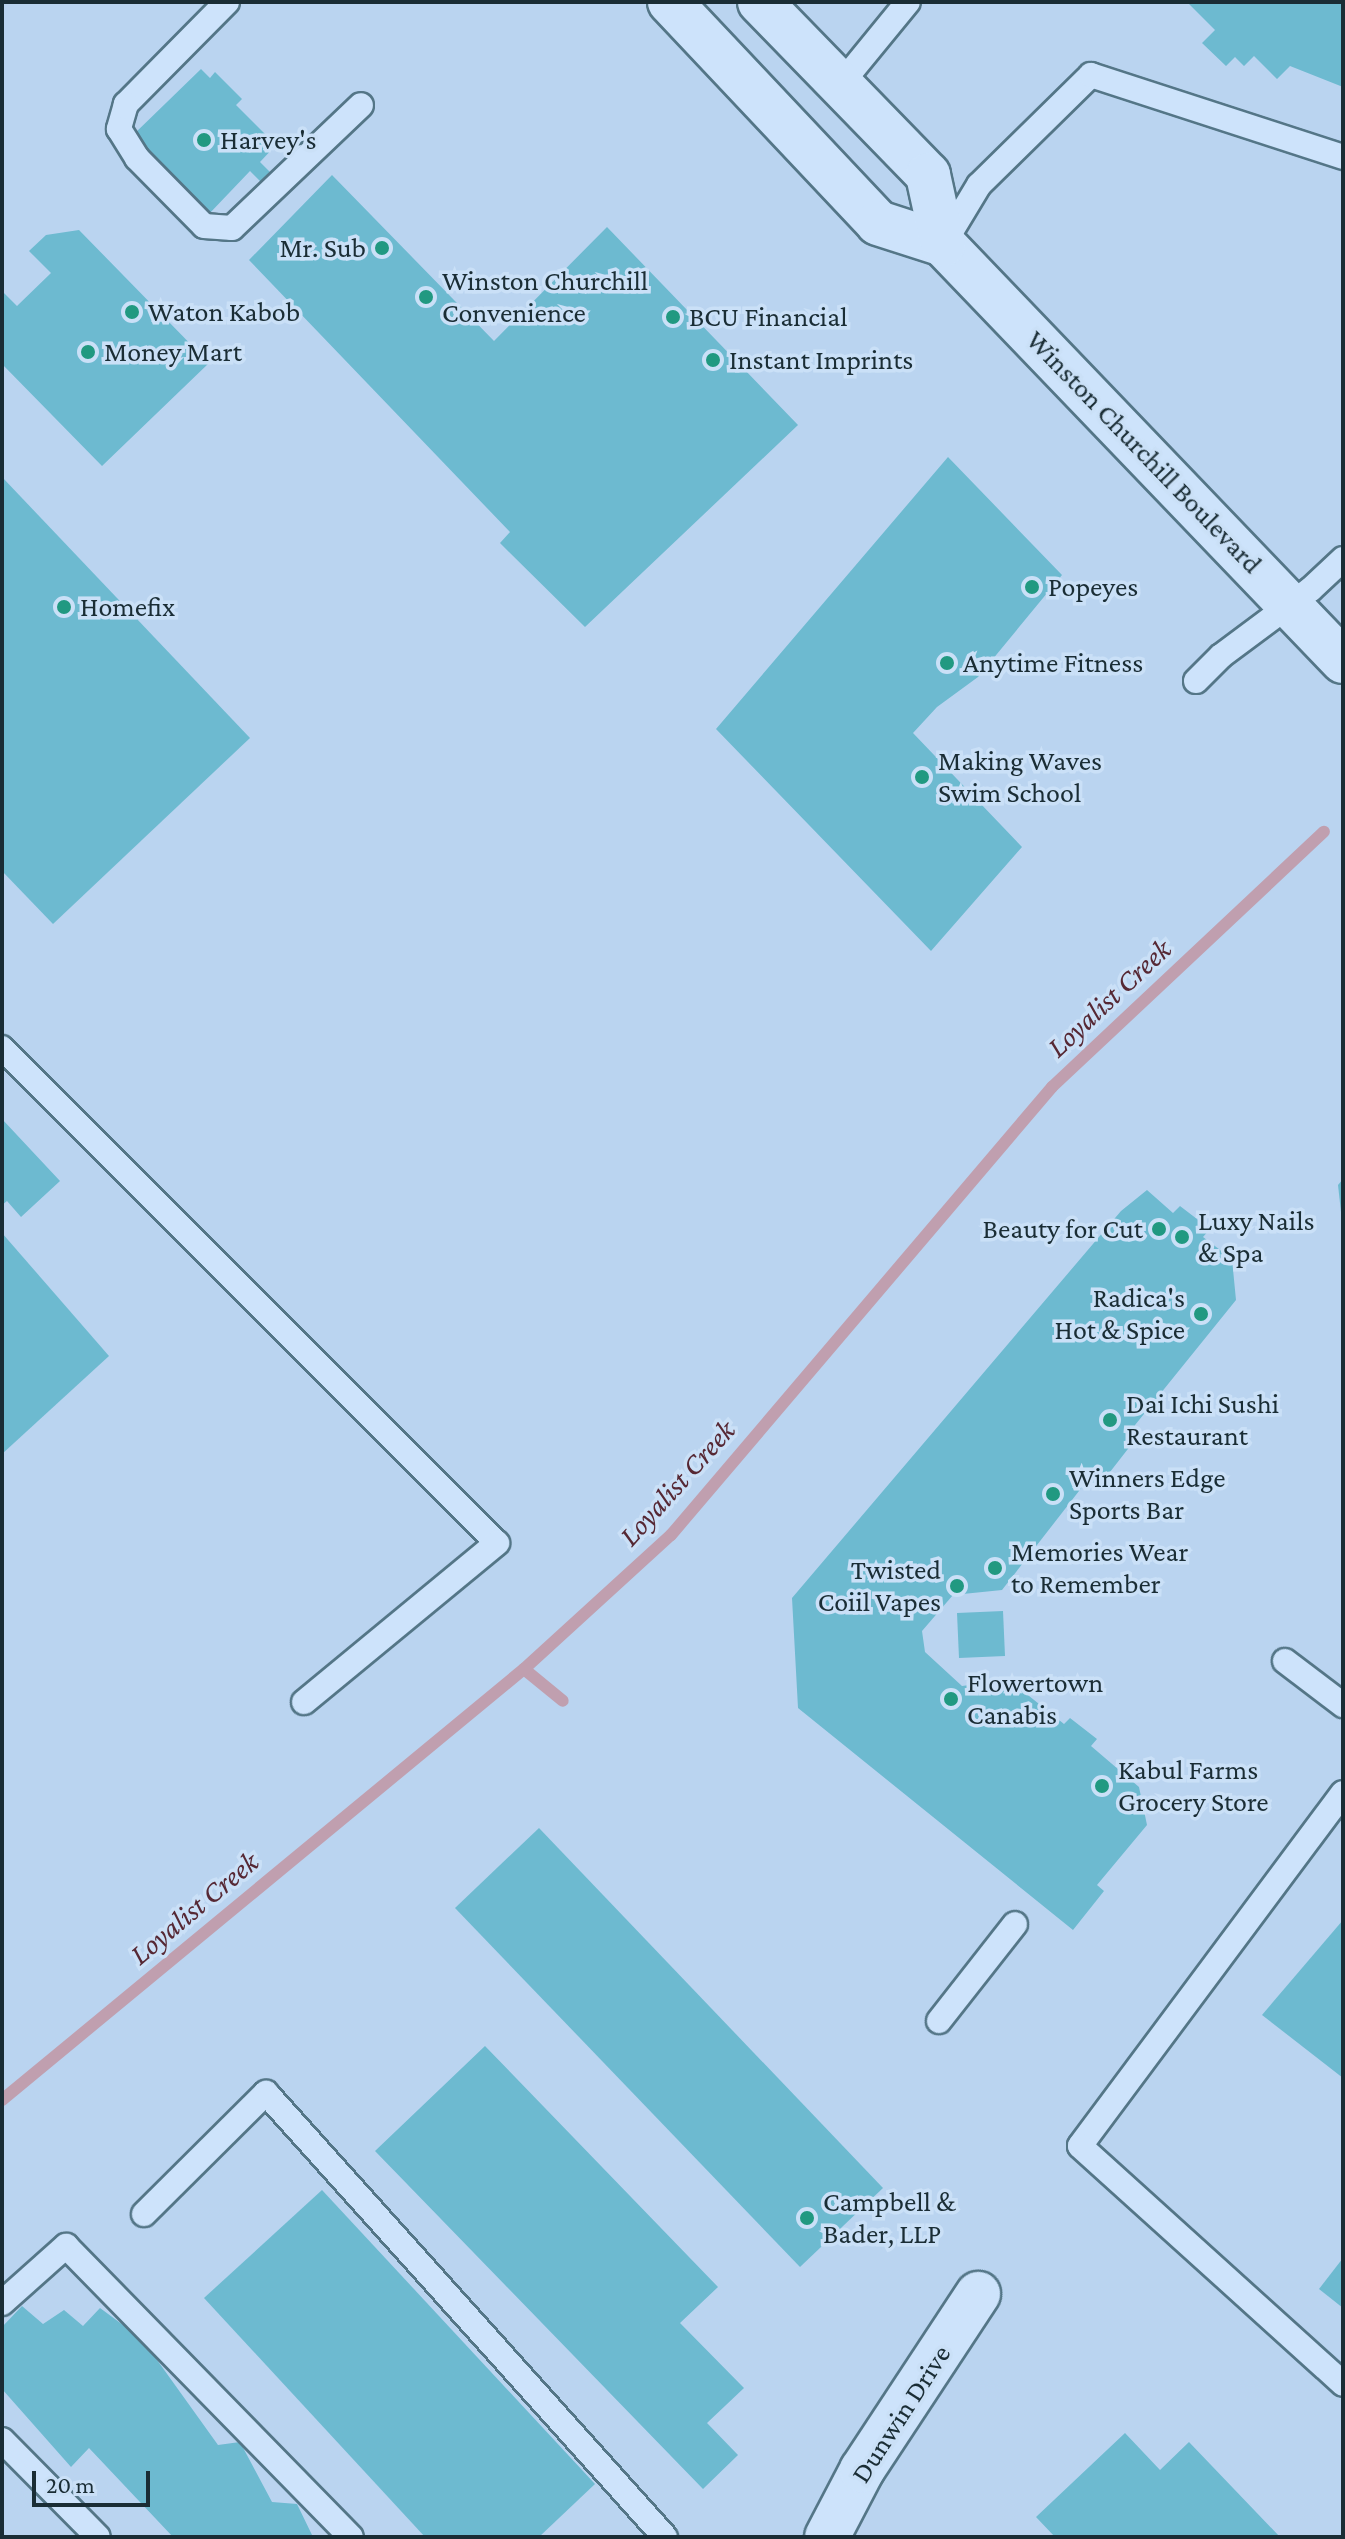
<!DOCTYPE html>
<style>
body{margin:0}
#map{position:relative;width:1345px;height:2539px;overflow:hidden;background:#bad4f0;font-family:"Crimson Pro",serif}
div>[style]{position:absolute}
.stream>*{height:12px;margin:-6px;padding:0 6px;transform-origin:6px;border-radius:6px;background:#c09faf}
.building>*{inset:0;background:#6dbad0}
.roads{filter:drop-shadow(2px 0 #547687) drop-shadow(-2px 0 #547687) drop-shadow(0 2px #547687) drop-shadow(0 -2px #547687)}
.lane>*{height:24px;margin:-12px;padding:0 12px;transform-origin:12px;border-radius:12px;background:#cde3fb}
.street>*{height:44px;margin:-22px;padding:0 22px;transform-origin:22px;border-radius:22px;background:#cde3fb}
.secondary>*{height:44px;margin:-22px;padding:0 22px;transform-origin:22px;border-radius:22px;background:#cde3fb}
.dots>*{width:22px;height:22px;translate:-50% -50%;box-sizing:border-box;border:4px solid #cae0f7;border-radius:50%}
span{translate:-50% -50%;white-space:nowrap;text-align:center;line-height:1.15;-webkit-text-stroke:7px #cae0f7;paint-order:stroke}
.poi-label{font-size:28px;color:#1a2d35}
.left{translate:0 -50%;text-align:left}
.right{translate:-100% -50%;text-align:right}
.street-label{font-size:28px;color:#1a2d35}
.water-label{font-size:30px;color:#562834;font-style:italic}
.frame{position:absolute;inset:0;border:4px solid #1a2d35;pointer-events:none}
.scale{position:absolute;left:32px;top:2471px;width:118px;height:36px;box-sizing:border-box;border:4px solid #1a2d35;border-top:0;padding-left:10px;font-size:24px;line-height:28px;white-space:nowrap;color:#1a2d35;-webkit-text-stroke:6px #cae0f7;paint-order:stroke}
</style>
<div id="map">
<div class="stream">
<i style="left:524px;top:1669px;width:50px;rotate:39.4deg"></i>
<i style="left:2px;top:2100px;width:677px;rotate:-39.55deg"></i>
<i style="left:524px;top:1669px;width:199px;rotate:-42.4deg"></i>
<i style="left:671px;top:1535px;width:588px;rotate:-49.62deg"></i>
<i style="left:1052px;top:1087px;width:373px;rotate:-43.2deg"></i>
</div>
<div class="building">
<i style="clip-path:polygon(1187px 2px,1343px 2px,1343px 87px,1290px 66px,1277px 79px,1254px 56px,1244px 66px,1235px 57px,1226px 66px,1202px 43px,1215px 30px)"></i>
<i style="clip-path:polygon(201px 69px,210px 78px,215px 72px,242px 99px,236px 105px,276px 145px,260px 162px,271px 173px,261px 182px,250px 171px,208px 215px,132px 136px)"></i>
<i style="clip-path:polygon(332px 175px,494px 341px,607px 227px,798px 425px,585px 627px,500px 543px,510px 532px,249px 260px)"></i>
<i style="clip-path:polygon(79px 230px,209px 363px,102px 466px,2px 364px,2px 291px,17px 306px,51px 273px,29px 251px,46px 235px)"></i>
<i style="clip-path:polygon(948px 457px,1062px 575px,978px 677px,937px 707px,913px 733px,1022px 847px,931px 951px,716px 729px)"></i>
<i style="clip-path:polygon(2px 477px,250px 738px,53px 924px,2px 871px)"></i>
<i style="clip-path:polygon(2px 1119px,60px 1181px,21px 1217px,7px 1201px,2px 1205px)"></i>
<i style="clip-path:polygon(1343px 1179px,1343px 1211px,1341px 1212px,1338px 1185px)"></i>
<i style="clip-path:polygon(1147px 1190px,1173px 1213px,1180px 1206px,1210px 1229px,1203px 1237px,1232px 1259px,1236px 1300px,1131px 1430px,1138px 1436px,1096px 1490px,1086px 1482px,1002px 1590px,953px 1595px,922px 1631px,925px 1652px,962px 1686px,1009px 1680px,1064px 1724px,1070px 1718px,1097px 1739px,1091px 1746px,1139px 1787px,1147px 1825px,1097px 1885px,1104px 1891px,1073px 1930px,798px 1708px,792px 1598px,1121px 1211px)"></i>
<i style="clip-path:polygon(2px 1233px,109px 1356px,2px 1454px)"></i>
<i style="clip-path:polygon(1003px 1611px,1005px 1656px,959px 1658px,957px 1613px)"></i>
<i style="clip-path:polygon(539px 1828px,883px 2188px,800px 2267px,455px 1908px)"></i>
<i style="clip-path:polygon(1343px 1920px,1343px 2078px,1262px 2015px)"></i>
<i style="clip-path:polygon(485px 2046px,718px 2287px,680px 2323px,744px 2388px,707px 2423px,738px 2455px,703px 2489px,375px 2151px)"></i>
<i style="clip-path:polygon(322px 2190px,595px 2484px,539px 2537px,425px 2537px,204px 2298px)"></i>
<i style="clip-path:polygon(1343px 2258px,1343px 2308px,1319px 2289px)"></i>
<i style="clip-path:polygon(22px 2306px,43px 2324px,64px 2310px,83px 2326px,100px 2308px,142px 2339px,218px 2445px,240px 2442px,272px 2502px,297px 2504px,313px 2537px,173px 2537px,89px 2448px,71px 2467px,2px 2389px,2px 2327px)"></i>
<i style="clip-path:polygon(1125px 2433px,1160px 2470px,1189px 2442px,1280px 2537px,1055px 2537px,1036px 2517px)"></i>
</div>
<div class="roads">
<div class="lane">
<i style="left:227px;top:2px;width:144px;rotate:134.7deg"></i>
<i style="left:126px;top:104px;width:26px;rotate:106deg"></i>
<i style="left:119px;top:129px;width:34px;rotate:58deg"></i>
<i style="left:137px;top:158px;width:95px;rotate:45.4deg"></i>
<i style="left:204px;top:226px;width:28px;rotate:4deg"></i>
<i style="left:232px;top:228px;width:178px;rotate:-43.6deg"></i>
<i style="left:840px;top:85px;width:107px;rotate:-50.7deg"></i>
<i style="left:944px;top:243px;width:68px;rotate:-58.9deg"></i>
<i style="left:979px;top:185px;width:157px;rotate:-44.5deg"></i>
<i style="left:1091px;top:75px;width:265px;rotate:18deg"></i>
<i style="left:1196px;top:681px;width:35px;rotate:-45deg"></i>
<i style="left:1221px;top:656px;width:112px;rotate:-36.7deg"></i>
<i style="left:1311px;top:589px;width:44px;rotate:-43.2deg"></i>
<i style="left:2px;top:1048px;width:700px;rotate:45deg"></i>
<i style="left:497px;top:1543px;width:250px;rotate:140.5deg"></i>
<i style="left:1285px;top:1661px;width:73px;rotate:37.2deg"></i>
<i style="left:1343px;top:1793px;width:440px;rotate:126.7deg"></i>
<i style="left:1080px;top:2146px;width:355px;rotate:42.1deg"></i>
<i style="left:939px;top:2021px;width:123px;rotate:-51.9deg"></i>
<i style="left:144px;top:2214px;width:172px;rotate:-44.8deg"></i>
<i style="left:266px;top:2093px;width:597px;rotate:48.06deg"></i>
<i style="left:2px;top:2303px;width:86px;rotate:-41.7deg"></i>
<i style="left:66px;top:2246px;width:407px;rotate:45.6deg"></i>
<i style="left:2px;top:2440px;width:136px;rotate:45.3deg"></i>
</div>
<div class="street">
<i style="left:827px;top:2537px;width:76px;rotate:-62.4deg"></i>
<i style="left:862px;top:2470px;width:211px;rotate:-56.6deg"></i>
</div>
<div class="secondary">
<i style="left:670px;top:2px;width:303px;rotate:46.7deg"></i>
<i style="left:878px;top:223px;width:68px;rotate:17.9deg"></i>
<i style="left:943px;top:244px;width:578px;rotate:46.19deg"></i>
<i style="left:760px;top:2px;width:241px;rotate:45.8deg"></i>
<i style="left:928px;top:175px;width:71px;rotate:77.7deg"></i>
</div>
</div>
<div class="dots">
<i style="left:204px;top:140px;background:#219981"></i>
<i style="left:382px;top:248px;background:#219981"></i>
<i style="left:426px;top:297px;background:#219981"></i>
<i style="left:132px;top:312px;background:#219981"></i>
<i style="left:673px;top:317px;background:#219981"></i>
<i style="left:88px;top:352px;background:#219981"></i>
<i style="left:713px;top:360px;background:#219981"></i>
<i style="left:1032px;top:587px;background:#219981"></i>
<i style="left:64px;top:607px;background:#219981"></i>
<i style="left:947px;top:663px;background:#219981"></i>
<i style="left:922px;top:777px;background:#219981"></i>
<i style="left:1159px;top:1229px;background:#219981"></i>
<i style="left:1182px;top:1237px;background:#219981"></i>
<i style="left:1201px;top:1314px;background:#219981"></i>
<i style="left:1110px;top:1420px;background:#219981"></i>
<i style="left:1053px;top:1494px;background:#219981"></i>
<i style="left:995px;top:1568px;background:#219981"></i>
<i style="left:957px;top:1586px;background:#219981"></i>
<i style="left:951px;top:1699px;background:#219981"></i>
<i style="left:1102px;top:1786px;background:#219981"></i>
<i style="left:807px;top:2218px;background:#219981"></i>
</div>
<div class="poi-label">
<span class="left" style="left:220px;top:140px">Harvey's</span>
<span class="right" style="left:366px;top:248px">Mr. Sub</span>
<span class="left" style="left:442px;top:297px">Winston Churchill<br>Convenience</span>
<span class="left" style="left:148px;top:312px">Waton Kabob</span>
<span class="left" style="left:689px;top:317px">BCU Financial</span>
<span class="left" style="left:104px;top:352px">Money Mart</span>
<span class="left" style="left:729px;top:360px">Instant Imprints</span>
<span class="left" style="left:1048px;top:587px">Popeyes</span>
<span class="left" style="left:80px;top:607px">Homefix</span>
<span class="left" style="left:963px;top:663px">Anytime Fitness</span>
<span class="left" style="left:938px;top:777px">Making Waves<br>Swim School</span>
<span class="left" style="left:1198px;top:1237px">Luxy Nails<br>&amp; Spa</span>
<span class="right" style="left:1143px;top:1229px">Beauty for Cut</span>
<span class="right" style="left:1185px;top:1314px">Radica's<br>Hot &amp; Spice</span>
<span class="left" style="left:1126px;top:1420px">Dai Ichi Sushi<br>Restaurant</span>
<span class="left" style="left:1069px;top:1494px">Winners Edge<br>Sports Bar</span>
<span class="left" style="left:1011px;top:1568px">Memories Wear<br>to Remember</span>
<span class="right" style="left:941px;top:1586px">Twisted<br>Coiil Vapes</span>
<span class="left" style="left:967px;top:1699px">Flowertown<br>Canabis</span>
<span class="left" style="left:1118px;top:1786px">Kabul Farms<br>Grocery Store</span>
<span class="left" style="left:823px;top:2218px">Campbell &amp;<br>Bader, LLP</span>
</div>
<div class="street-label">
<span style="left:1144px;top:452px;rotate:46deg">Winston Churchill Boulevard</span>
<span style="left:901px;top:2414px;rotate:-57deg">Dunwin Drive</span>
</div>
<div class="water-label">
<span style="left:1109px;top:998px;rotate:-43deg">Loyalist Creek</span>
<span style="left:677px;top:1483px;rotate:-48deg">Loyalist Creek</span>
<span style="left:194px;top:1908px;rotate:-40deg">Loyalist Creek</span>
</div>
<div class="frame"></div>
<div class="scale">20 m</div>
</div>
